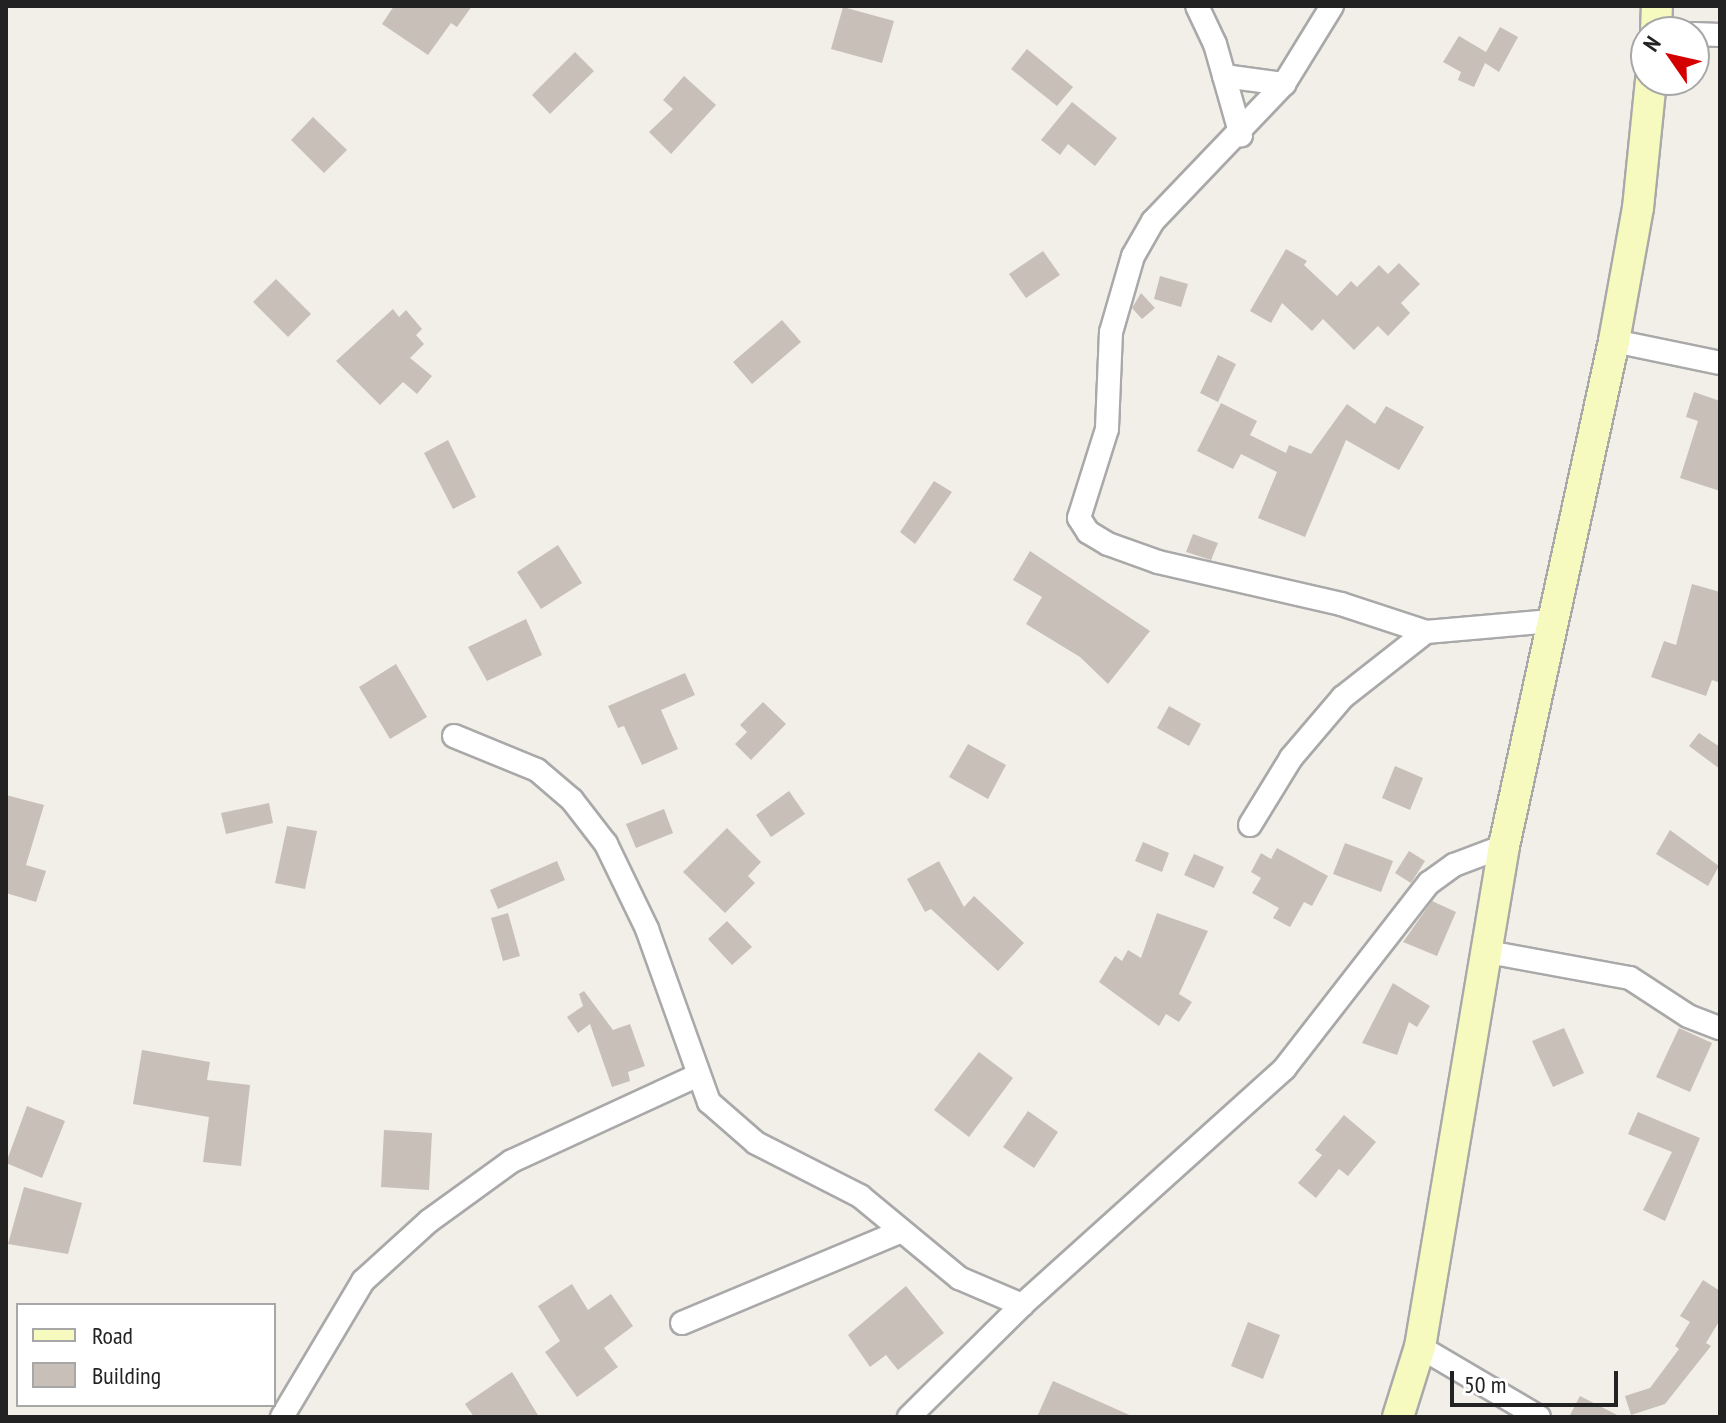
<!DOCTYPE html>
<style>
body{margin:0}
#map{position:relative;width:1726px;height:1423px;overflow:hidden;background:#f2efe9;font-family:"PT Sans Narrow",sans-serif}
div>[style]{position:absolute}
.building>*{inset:0;background:#c7bfb8}
.roads{filter:drop-shadow(2px 0 #a9a9a9) drop-shadow(-2px 0 #a9a9a9) drop-shadow(0 2px #a9a9a9) drop-shadow(0 -2px #a9a9a9)}
.street>*{height:22px;margin:-11px;padding:0 11px;transform-origin:11px;border-radius:11px;background:#fff}
.secondary>*{height:30px;margin:-15px;padding:0 15px;transform-origin:15px;border-radius:15px;background:#f7fabf}
span{translate:-50% -50%;white-space:nowrap;text-align:center;line-height:1.15;-webkit-text-stroke:6px #fff;paint-order:stroke}
.frame{position:absolute;inset:0;border:8px solid #222;pointer-events:none}
.legend{position:absolute;left:16px;top:1303px;width:260px;height:104px;box-sizing:border-box;background:#fff;border:2px solid #a7a7a7;margin:0;padding:10px 14px;list-style:none;font-size:24px;color:#222}
.legend li{display:flex;align-items:center;gap:16px;height:40px}
.legend b{width:40px;border:2px solid #a7a7a7}
.north{position:absolute;left:1630px;top:16px;width:80px;height:80px;box-sizing:border-box;background:#fff;border:2px solid #a7a7a7;border-radius:50%;rotate:304deg;font-size:22px;font-weight:700;line-height:32px;text-align:center;color:#222}
.north::after{content:'';display:block;margin:auto;width:28px;height:36px;background:#d40000;clip-path:polygon(50% 0,100% 100%,50% 72%,0 100%)}
.scale{position:absolute;left:1450px;top:1371px;width:168px;height:36px;box-sizing:border-box;border:4px solid #222;border-top:0;padding-left:10px;font-size:24px;line-height:28px;white-space:nowrap;color:#222;-webkit-text-stroke:6px #fff;paint-order:stroke}
</style>
<div id="map">
<div class="building">
<i style="clip-path:polygon(394px 6px,472px 6px,457px 27px,451px 23px,428px 55px,382px 24px)"></i>
<i style="clip-path:polygon(843px 7px,894px 21px,882px 63px,831px 49px)"></i>
<i style="clip-path:polygon(1500px 27px,1518px 37px,1499px 72px,1485px 63px,1474px 87px,1458px 80px,1461px 72px,1443px 62px,1459px 36px,1486px 52px)"></i>
<i style="clip-path:polygon(1027px 49px,1073px 87px,1057px 106px,1011px 69px)"></i>
<i style="clip-path:polygon(575px 52px,594px 71px,550px 114px,532px 95px)"></i>
<i style="clip-path:polygon(684px 76px,716px 105px,671px 154px,649px 132px,673px 109px,663px 100px)"></i>
<i style="clip-path:polygon(1072px 102px,1117px 138px,1095px 166px,1068px 144px,1060px 155px,1041px 140px)"></i>
<i style="clip-path:polygon(313px 117px,347px 150px,324px 173px,291px 140px)"></i>
<i style="clip-path:polygon(1286px 249px,1307px 261px,1304px 265px,1337px 296px,1351px 281px,1357px 287px,1379px 265px,1388px 274px,1399px 263px,1420px 284px,1401px 303px,1410px 313px,1388px 336px,1378px 326px,1354px 350px,1323px 319px,1312px 331px,1282px 303px,1271px 323px,1250px 311px)"></i>
<i style="clip-path:polygon(1043px 251px,1060px 275px,1026px 298px,1009px 274px)"></i>
<i style="clip-path:polygon(1160px 276px,1188px 284px,1181px 307px,1154px 299px)"></i>
<i style="clip-path:polygon(276px 279px,311px 314px,288px 337px,253px 302px)"></i>
<i style="clip-path:polygon(1141px 293px,1155px 308px,1142px 319px,1132px 308px)"></i>
<i style="clip-path:polygon(393px 309px,399px 317px,406px 310px,422px 329px,416px 335px,424px 344px,410px 358px,432px 376px,417px 394px,403px 382px,380px 405px,336px 361px)"></i>
<i style="clip-path:polygon(782px 320px,801px 342px,752px 384px,733px 362px)"></i>
<i style="clip-path:polygon(1218px 355px,1236px 364px,1218px 402px,1200px 393px)"></i>
<i style="clip-path:polygon(1694px 392px,1720px 401px,1720px 491px,1680px 478px,1698px 421px,1686px 417px)"></i>
<i style="clip-path:polygon(1221px 403px,1257px 421px,1250px 435px,1286px 453px,1289px 445px,1311px 454px,1347px 404px,1375px 424px,1386px 406px,1424px 427px,1399px 470px,1346px 440px,1305px 537px,1258px 518px,1277px 472px,1241px 454px,1233px 469px,1197px 451px)"></i>
<i style="clip-path:polygon(448px 440px,476px 497px,453px 509px,424px 453px)"></i>
<i style="clip-path:polygon(934px 481px,952px 492px,915px 544px,900px 532px)"></i>
<i style="clip-path:polygon(1193px 534px,1218px 543px,1211px 560px,1186px 552px)"></i>
<i style="clip-path:polygon(558px 545px,582px 583px,541px 609px,517px 572px)"></i>
<i style="clip-path:polygon(1030px 551px,1150px 631px,1108px 684px,1080px 657px,1026px 624px,1042px 597px,1013px 580px)"></i>
<i style="clip-path:polygon(1692px 584px,1720px 592px,1720px 683px,1712px 680px,1706px 696px,1651px 677px,1664px 641px,1676px 645px)"></i>
<i style="clip-path:polygon(526px 619px,542px 655px,487px 681px,468px 647px)"></i>
<i style="clip-path:polygon(396px 664px,427px 717px,390px 739px,359px 687px)"></i>
<i style="clip-path:polygon(685px 673px,695px 695px,661px 710px,678px 749px,642px 765px,624px 726px,618px 728px,608px 706px)"></i>
<i style="clip-path:polygon(763px 702px,786px 724px,751px 760px,735px 744px,747px 732px,740px 725px)"></i>
<i style="clip-path:polygon(1169px 706px,1201px 724px,1189px 746px,1157px 728px)"></i>
<i style="clip-path:polygon(1699px 733px,1720px 747px,1720px 769px,1689px 746px)"></i>
<i style="clip-path:polygon(968px 744px,1006px 765px,988px 799px,949px 777px)"></i>
<i style="clip-path:polygon(1395px 766px,1423px 778px,1410px 810px,1382px 798px)"></i>
<i style="clip-path:polygon(789px 791px,805px 814px,771px 837px,756px 815px)"></i>
<i style="clip-path:polygon(6px 795px,44px 805px,26px 865px,46px 871px,36px 902px,6px 893px)"></i>
<i style="clip-path:polygon(269px 803px,273px 823px,226px 834px,221px 813px)"></i>
<i style="clip-path:polygon(664px 809px,673px 833px,636px 848px,626px 824px)"></i>
<i style="clip-path:polygon(287px 826px,317px 831px,305px 889px,275px 883px)"></i>
<i style="clip-path:polygon(727px 828px,761px 862px,748px 876px,755px 883px,725px 913px,683px 872px)"></i>
<i style="clip-path:polygon(1670px 830px,1719px 866px,1708px 886px,1656px 854px)"></i>
<i style="clip-path:polygon(1143px 842px,1169px 853px,1162px 872px,1135px 861px)"></i>
<i style="clip-path:polygon(1345px 843px,1393px 861px,1381px 892px,1333px 874px)"></i>
<i style="clip-path:polygon(1277px 848px,1328px 876px,1312px 906px,1304px 902px,1290px 927px,1273px 918px,1279px 908px,1252px 893px,1261px 878px,1251px 872px,1261px 853px,1271px 859px)"></i>
<i style="clip-path:polygon(1409px 851px,1425px 861px,1411px 883px,1395px 873px)"></i>
<i style="clip-path:polygon(1194px 854px,1224px 867px,1214px 888px,1184px 875px)"></i>
<i style="clip-path:polygon(557px 861px,565px 880px,498px 909px,490px 890px)"></i>
<i style="clip-path:polygon(939px 861px,964px 907px,974px 896px,1024px 943px,998px 971px,931px 909px,925px 912px,907px 879px)"></i>
<i style="clip-path:polygon(1432px 901px,1456px 912px,1437px 956px,1403px 942px)"></i>
<i style="clip-path:polygon(508px 913px,520px 956px,503px 961px,491px 918px)"></i>
<i style="clip-path:polygon(1157px 913px,1208px 931px,1179px 994px,1192px 1002px,1179px 1022px,1166px 1014px,1159px 1026px,1099px 982px,1115px 956px,1122px 961px,1128px 950px,1141px 958px)"></i>
<i style="clip-path:polygon(727px 921px,752px 947px,732px 965px,708px 939px)"></i>
<i style="clip-path:polygon(1393px 983px,1430px 1006px,1417px 1027px,1409px 1022px,1397px 1055px,1362px 1043px)"></i>
<i style="clip-path:polygon(584px 991px,613px 1030px,630px 1024px,645px 1066px,628px 1072px,630px 1081px,612px 1087px,590px 1024px,578px 1033px,567px 1017px,583px 1006px,579px 994px)"></i>
<i style="clip-path:polygon(1564px 1028px,1584px 1073px,1553px 1087px,1532px 1041px)"></i>
<i style="clip-path:polygon(1679px 1028px,1712px 1043px,1690px 1092px,1656px 1077px)"></i>
<i style="clip-path:polygon(142px 1050px,210px 1062px,207px 1080px,250px 1085px,241px 1166px,203px 1162px,209px 1117px,133px 1104px)"></i>
<i style="clip-path:polygon(979px 1052px,1013px 1078px,969px 1137px,934px 1110px)"></i>
<i style="clip-path:polygon(27px 1106px,65px 1121px,42px 1178px,6px 1163px)"></i>
<i style="clip-path:polygon(1028px 1111px,1058px 1132px,1034px 1168px,1003px 1147px)"></i>
<i style="clip-path:polygon(1638px 1112px,1700px 1138px,1665px 1221px,1643px 1210px,1672px 1152px,1628px 1134px)"></i>
<i style="clip-path:polygon(1344px 1115px,1376px 1142px,1348px 1176px,1339px 1169px,1316px 1198px,1298px 1183px,1322px 1155px,1315px 1150px)"></i>
<i style="clip-path:polygon(384px 1130px,432px 1133px,429px 1190px,381px 1187px)"></i>
<i style="clip-path:polygon(24px 1187px,82px 1203px,68px 1254px,8px 1244px)"></i>
<i style="clip-path:polygon(1703px 1280px,1720px 1291px,1720px 1320px,1706px 1343px,1711px 1346px,1665px 1404px,1631px 1415px,1625px 1396px,1650px 1388px,1679px 1349px,1675px 1346px,1690px 1322px,1680px 1316px)"></i>
<i style="clip-path:polygon(572px 1284px,588px 1310px,611px 1294px,633px 1326px,604px 1348px,618px 1367px,577px 1397px,545px 1352px,560px 1341px,538px 1306px)"></i>
<i style="clip-path:polygon(906px 1286px,944px 1333px,898px 1370px,886px 1355px,870px 1367px,848px 1335px)"></i>
<i style="clip-path:polygon(1248px 1322px,1280px 1335px,1263px 1379px,1231px 1366px)"></i>
<i style="clip-path:polygon(512px 1372px,539px 1417px,474px 1417px,465px 1404px)"></i>
<i style="clip-path:polygon(1053px 1381px,1134px 1417px,1037px 1417px)"></i>
<i style="clip-path:polygon(1580px 1396px,1621px 1417px,1569px 1417px)"></i>
</div>
<div class="roads">
<div class="street">
<i style="left:1197px;top:6px;width:42px;rotate:64.7deg"></i>
<i style="left:1215px;top:44px;width:95px;rotate:74.1deg"></i>
<i style="left:1332px;top:6px;width:92px;rotate:121.6deg"></i>
<i style="left:1284px;top:84px;width:190px;rotate:133.7deg"></i>
<i style="left:1153px;top:221px;width:40px;rotate:119.7deg"></i>
<i style="left:1133px;top:256px;width:79px;rotate:106.1deg"></i>
<i style="left:1111px;top:332px;width:97px;rotate:92.4deg"></i>
<i style="left:1107px;top:429px;width:93px;rotate:107.5deg"></i>
<i style="left:1079px;top:518px;width:17px;rotate:57deg"></i>
<i style="left:1088px;top:532px;width:23px;rotate:31deg"></i>
<i style="left:1108px;top:544px;width:53px;rotate:19.8deg"></i>
<i style="left:1158px;top:562px;width:188px;rotate:12.9deg"></i>
<i style="left:1341px;top:604px;width:89px;rotate:18.2deg"></i>
<i style="left:1426px;top:632px;width:126px;rotate:-5deg"></i>
<i style="left:1694px;top:34px;width:26px;rotate:2deg"></i>
<i style="left:1224px;top:76px;width:61px;rotate:7.6deg"></i>
<i style="left:1614px;top:341px;width:108px;rotate:11.7deg"></i>
<i style="left:454px;top:736px;width:90px;rotate:22.3deg"></i>
<i style="left:537px;top:770px;width:46px;rotate:40.6deg"></i>
<i style="left:572px;top:800px;width:56px;rotate:52.3deg"></i>
<i style="left:606px;top:844px;width:94px;rotate:64.2deg"></i>
<i style="left:647px;top:929px;width:184px;rotate:70.3deg"></i>
<i style="left:709px;top:1102px;width:62px;rotate:41.1deg"></i>
<i style="left:756px;top:1143px;width:117px;rotate:27deg"></i>
<i style="left:860px;top:1196px;width:129px;rotate:39.6deg"></i>
<i style="left:959px;top:1278px;width:69px;rotate:23.2deg"></i>
<i style="left:1250px;top:825px;width:79px;rotate:-58.5deg"></i>
<i style="left:1291px;top:758px;width:80px;rotate:-49.6deg"></i>
<i style="left:1343px;top:697px;width:105px;rotate:-38.1deg"></i>
<i style="left:1488px;top:952px;width:144px;rotate:10.4deg"></i>
<i style="left:1630px;top:978px;width:69px;rotate:33.2deg"></i>
<i style="left:1688px;top:1016px;width:34px;rotate:21deg"></i>
<i style="left:682px;top:1323px;width:238px;rotate:-22.7deg"></i>
<i style="left:1420px;top:1347px;width:138px;rotate:30.5deg"></i>
<i style="left:282px;top:1417px;width:158px;rotate:-59.2deg"></i>
<i style="left:363px;top:1281px;width:89px;rotate:-42.3deg"></i>
<i style="left:429px;top:1221px;width:102px;rotate:-35.9deg"></i>
<i style="left:512px;top:1161px;width:205px;rotate:-24.8deg"></i>
<i style="left:909px;top:1417px;width:159px;rotate:-44.7deg"></i>
<i style="left:1022px;top:1305px;width:353px;rotate:-42deg"></i>
<i style="left:1284px;top:1069px;width:236px;rotate:-52.1deg"></i>
<i style="left:1429px;top:883px;width:31px;rotate:-36deg"></i>
<i style="left:1454px;top:865px;width:53px;rotate:-20.8deg"></i>
</div>
<div class="secondary">
<i style="left:1656px;top:32px;width:26px;rotate:-88deg"></i>
<i style="left:1398px;top:1417px;width:73px;rotate:-72.6deg"></i>
<i style="left:1420px;top:1347px;width:508px;rotate:-80.48deg"></i>
<i style="left:1504px;top:846px;width:517px;rotate:-77.71deg"></i>
<i style="left:1614px;top:341px;width:135px;rotate:-79.8deg"></i>
<i style="left:1638px;top:208px;width:129px;rotate:-84.2deg"></i>
</div>
</div>
<div class="frame"></div>
<ul class="legend">
<li><b style="height:10px;background:#f7fabf"></b>Road</li>
<li><b style="height:22px;background:#c7bfb8"></b>Building</li>
</ul>
<div class="north">N</div>
<div class="scale">50 m</div>
</div>
